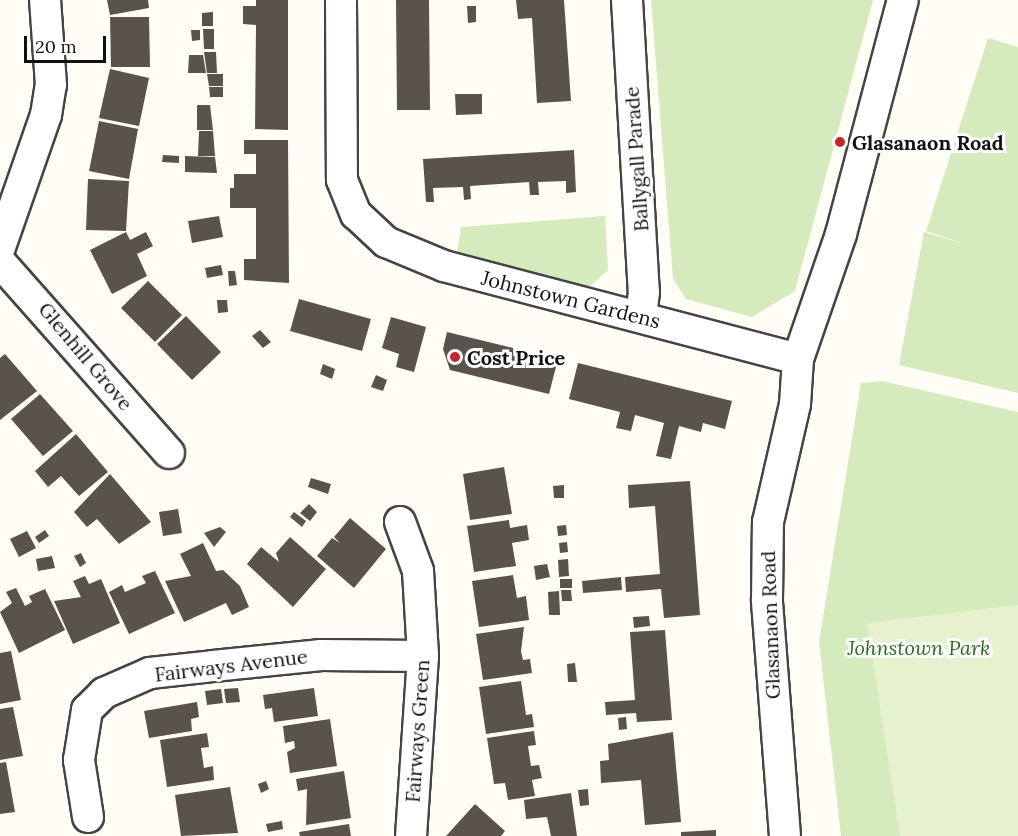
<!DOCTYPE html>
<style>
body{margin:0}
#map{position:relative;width:1018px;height:836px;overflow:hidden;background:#fffdf5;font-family:Lora,serif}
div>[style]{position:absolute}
.green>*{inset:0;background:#d5ebbd}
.pitch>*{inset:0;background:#e6f2cf}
.building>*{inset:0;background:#5a524d}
.roads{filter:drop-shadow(2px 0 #444) drop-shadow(-2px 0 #444) drop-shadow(0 2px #444) drop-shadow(0 -2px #444)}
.street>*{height:30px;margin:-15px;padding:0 15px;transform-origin:15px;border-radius:15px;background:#fff}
.dots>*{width:16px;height:16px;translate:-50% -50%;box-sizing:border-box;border:3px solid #fff;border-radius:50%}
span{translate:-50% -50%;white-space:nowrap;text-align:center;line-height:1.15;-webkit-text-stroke:6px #fff;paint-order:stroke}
.poi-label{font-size:20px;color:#111;font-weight:700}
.left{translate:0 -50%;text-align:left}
.street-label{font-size:20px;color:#111}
.park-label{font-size:20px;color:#2f6b1f;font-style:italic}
.scale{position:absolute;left:24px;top:36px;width:82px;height:27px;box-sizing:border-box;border:3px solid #111;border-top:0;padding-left:8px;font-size:18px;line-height:21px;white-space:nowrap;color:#111;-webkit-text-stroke:4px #fff;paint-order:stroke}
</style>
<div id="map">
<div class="green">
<i style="clip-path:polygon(651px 0,873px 0,795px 291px,752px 317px,686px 299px,673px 279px)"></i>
<i style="clip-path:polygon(988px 38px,1018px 47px,1018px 393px,899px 365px,924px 232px,968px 245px,926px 231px)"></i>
<i style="clip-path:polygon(605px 216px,608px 270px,587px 289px,456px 259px,461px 227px)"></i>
<i style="clip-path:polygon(882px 381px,1018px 412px,1018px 836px,841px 836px,819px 642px,861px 383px)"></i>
</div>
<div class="pitch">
<i style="clip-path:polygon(1018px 605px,1018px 836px,900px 836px,867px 623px)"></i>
</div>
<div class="building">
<i style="clip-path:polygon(107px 0,148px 0,149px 8px,110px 15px)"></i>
<i style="clip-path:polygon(256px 0,288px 0,288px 130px,255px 129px,256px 25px,243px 24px,243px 6px,256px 6px)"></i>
<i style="clip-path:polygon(396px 0,429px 0,430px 110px,397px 110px)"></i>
<i style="clip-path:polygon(516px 0,564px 0,571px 101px,537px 103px,532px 18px,518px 19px)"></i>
<i style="clip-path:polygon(467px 6px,476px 6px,476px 22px,468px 23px)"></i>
<i style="clip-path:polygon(213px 12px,213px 26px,202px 26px,202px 13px)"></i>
<i style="clip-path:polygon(110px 17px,149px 17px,150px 67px,111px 67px)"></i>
<i style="clip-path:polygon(203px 29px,214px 29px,214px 49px,204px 49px)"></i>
<i style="clip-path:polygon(191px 30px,200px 30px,200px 40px,192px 41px)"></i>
<i style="clip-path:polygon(204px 52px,216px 52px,217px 73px,207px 73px)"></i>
<i style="clip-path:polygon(189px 55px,203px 55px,206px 73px,188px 73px)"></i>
<i style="clip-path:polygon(110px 69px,149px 78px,139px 126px,99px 118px)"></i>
<i style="clip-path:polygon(207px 74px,223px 74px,223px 86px,209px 86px)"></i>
<i style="clip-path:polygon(209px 87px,223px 87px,223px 97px,210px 97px)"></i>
<i style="clip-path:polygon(455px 94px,482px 94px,482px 114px,456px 115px)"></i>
<i style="clip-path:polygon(197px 105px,210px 105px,213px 130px,197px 130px)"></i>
<i style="clip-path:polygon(99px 121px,138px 129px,129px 179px,89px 171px)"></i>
<i style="clip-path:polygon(199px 131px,213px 131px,215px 156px,198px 156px)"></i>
<i style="clip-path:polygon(244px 140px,288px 140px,289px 283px,244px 280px,244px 259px,256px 259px,256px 208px,230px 208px,230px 188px,234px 188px,234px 174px,256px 174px,256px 154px,244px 154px)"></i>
<i style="clip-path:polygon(574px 150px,576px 192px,566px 193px,566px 181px,538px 182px,539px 195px,530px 195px,529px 182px,470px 186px,471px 199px,464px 200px,463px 187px,433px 188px,434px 202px,426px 202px,423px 159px)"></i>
<i style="clip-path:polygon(163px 155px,179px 156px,179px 163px,162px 162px)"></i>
<i style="clip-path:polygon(185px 156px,215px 157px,217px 173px,185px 172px)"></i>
<i style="clip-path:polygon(88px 179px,129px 181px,126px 231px,86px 230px)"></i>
<i style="clip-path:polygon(219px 216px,223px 237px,192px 243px,188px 221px)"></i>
<i style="clip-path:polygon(126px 232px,130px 240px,146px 232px,153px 246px,137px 254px,147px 276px,112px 294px,90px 250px)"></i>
<i style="clip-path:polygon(221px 265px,223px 275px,207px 278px,205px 268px)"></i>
<i style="clip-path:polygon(228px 271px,235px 271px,237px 285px,229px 286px)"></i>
<i style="clip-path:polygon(148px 281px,182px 315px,155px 342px,121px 308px)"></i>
<i style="clip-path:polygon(299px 299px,371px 319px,362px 351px,290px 331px)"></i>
<i style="clip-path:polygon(217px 300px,227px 300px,228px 312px,218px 313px)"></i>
<i style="clip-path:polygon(186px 316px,221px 352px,192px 380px,157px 344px)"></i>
<i style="clip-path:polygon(391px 317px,426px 327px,414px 372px,396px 367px,399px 354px,382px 348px)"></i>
<i style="clip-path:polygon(260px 330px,271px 342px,263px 348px,252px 336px)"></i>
<i style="clip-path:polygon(447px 332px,558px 359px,549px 394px,450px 370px,443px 349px)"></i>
<i style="clip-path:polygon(5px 354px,37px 391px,0 420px,0 358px)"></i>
<i style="clip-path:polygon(578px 363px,732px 401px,725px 429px,703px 423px,701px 432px,679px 426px,671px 459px,656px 456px,664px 423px,635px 415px,631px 431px,616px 428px,620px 412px,569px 399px)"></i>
<i style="clip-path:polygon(323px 364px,335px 369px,332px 379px,320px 374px)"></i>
<i style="clip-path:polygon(376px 375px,387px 380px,383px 391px,371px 387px)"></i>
<i style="clip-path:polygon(40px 394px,73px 431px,43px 456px,11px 419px)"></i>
<i style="clip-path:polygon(76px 434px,108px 472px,79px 496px,61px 476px,48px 487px,35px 471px)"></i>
<i style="clip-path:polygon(504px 467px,512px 514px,470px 520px,463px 474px)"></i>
<i style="clip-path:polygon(110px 474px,151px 522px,119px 544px,97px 519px,87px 527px,74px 512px)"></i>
<i style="clip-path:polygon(311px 478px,331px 484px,328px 494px,308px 487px)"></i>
<i style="clip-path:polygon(690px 481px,700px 615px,664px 618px,661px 589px,626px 592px,625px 577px,660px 574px,655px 506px,629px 508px,628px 485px)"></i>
<i style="clip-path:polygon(564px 485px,564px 498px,554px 498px,553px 486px)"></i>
<i style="clip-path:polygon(309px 504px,317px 512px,310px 521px,300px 513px)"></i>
<i style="clip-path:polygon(178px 509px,182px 533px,163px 536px,159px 512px)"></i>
<i style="clip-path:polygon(294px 512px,306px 521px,302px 527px,290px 517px)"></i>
<i style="clip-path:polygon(350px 518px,386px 549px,354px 588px,317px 556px,332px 538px,340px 543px,334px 537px)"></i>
<i style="clip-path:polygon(509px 520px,510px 528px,527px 525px,529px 540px,512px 543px,516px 566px,474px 572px,467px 526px)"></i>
<i style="clip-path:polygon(566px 525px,567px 535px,558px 536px,557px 526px)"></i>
<i style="clip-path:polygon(220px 527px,226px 532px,214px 547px,204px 533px)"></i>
<i style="clip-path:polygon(45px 530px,49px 536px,39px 543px,35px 537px)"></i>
<i style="clip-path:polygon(27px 531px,36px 548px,19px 557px,10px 539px)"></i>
<i style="clip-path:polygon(290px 537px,326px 569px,293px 607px,247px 564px,261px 547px,279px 562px,276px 553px)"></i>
<i style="clip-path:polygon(567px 542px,568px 552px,560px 553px,559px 543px)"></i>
<i style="clip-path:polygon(203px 543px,216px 571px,223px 570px,240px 586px,249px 607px,232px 615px,226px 603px,184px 622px,165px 581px,191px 576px,180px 554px)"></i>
<i style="clip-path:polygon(81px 553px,86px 563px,80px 567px,74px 556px)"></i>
<i style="clip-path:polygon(52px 556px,55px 568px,38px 571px,36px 559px)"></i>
<i style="clip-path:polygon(568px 559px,569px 576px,559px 577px,558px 560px)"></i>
<i style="clip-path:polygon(547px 564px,550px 577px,536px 580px,534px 566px)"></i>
<i style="clip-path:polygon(155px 571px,175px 613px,129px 634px,109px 592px,122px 585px,125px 592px,146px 583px,142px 576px)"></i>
<i style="clip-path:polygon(513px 575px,517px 598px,526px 596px,529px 620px,479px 627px,472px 581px)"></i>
<i style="clip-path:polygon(85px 576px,89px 584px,101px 579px,120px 623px,73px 644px,54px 601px,81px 597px,73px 581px)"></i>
<i style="clip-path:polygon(621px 577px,622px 590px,583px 593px,582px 581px)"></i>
<i style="clip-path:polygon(560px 579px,572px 579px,572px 588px,560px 588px)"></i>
<i style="clip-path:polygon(16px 588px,25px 606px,32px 602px,29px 596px,45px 589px,65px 630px,19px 653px,0 612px,12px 603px,6px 592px)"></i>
<i style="clip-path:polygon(561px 590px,571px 590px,572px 601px,562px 601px)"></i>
<i style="clip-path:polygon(559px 591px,560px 615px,549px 615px,548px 592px)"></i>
<i style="clip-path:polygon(649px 616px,650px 626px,634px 628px,633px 617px)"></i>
<i style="clip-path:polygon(524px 627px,521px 651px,523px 660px,530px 659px,532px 673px,483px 680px,476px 634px)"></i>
<i style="clip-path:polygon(665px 630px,672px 720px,637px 722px,636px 713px,606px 715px,605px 702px,635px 700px,630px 632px)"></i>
<i style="clip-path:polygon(11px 651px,21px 700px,0 704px,0 653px)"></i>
<i style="clip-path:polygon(575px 663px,577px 682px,568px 682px,567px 664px)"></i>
<i style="clip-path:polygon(521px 681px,526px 715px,532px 714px,534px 727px,486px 734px,479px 687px)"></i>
<i style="clip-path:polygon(238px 688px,240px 702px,226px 703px,224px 689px)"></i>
<i style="clip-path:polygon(314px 688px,318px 716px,274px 722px,272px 708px,265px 709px,263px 695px)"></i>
<i style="clip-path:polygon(221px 689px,223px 703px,207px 705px,205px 691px)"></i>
<i style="clip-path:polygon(197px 702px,199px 717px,191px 719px,192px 731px,149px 738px,144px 711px)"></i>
<i style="clip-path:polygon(13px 707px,23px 756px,0 760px,0 709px)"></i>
<i style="clip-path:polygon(626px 717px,627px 729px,619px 730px,618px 718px)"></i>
<i style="clip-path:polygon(330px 719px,337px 766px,290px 773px,287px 752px,295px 748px,294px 741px,285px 743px,283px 726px)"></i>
<i style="clip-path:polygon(534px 731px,536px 745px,528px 746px,531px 766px,539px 765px,542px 778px,532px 780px,535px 796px,508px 800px,505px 783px,494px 784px,487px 738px)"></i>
<i style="clip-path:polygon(673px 732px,681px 822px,645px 825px,641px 780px,601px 783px,600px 761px,609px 760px,608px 744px)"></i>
<i style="clip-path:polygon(207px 733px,209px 747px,201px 748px,204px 768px,213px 766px,214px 780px,167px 787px,160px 740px)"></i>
<i style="clip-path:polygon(6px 762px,15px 812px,0 814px,0 763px)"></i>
<i style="clip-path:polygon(344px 771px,351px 818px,306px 825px,307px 789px,298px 791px,296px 779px)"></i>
<i style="clip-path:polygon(266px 781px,269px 789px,261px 793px,258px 784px)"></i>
<i style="clip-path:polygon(230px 787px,238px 833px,181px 836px,175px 795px)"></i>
<i style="clip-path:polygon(588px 789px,589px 805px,580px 806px,578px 790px)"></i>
<i style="clip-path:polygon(571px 793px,577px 836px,551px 836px,547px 817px,526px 819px,524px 800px)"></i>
<i style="clip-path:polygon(475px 804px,505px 831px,501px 836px,446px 836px)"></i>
<i style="clip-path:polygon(282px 821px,283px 829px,268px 832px,266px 824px)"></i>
<i style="clip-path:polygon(349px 824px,351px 836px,300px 836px,299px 832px)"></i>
<i style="clip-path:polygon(716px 830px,716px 836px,681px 836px,681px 832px)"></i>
</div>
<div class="roads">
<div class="street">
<i style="left:341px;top:0;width:180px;rotate:89.7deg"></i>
<i style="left:342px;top:180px;width:37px;rotate:68deg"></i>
<i style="left:356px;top:214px;width:41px;rotate:43deg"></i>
<i style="left:386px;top:242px;width:63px;rotate:22.5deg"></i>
<i style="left:444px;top:266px;width:366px;rotate:14.7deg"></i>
<i style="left:627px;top:0;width:292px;rotate:86.7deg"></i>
<i style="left:644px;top:292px;width:25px;rotate:97deg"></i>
<i style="left:0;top:247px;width:140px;rotate:-70.8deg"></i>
<i style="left:46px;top:115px;width:30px;rotate:-81deg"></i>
<i style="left:51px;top:85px;width:85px;rotate:-94deg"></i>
<i style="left:0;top:262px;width:255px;rotate:48.5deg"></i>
<i style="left:400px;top:522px;width:52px;rotate:69.8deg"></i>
<i style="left:418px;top:571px;width:85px;rotate:86.6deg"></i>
<i style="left:423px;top:656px;width:180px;rotate:93.8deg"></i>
<i style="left:88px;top:817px;width:58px;rotate:-99deg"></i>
<i style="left:79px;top:760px;width:51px;rotate:-80.9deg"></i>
<i style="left:87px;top:710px;width:24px;rotate:-45deg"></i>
<i style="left:104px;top:693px;width:50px;rotate:-23.5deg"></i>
<i style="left:150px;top:673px;width:63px;rotate:-6.3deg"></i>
<i style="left:213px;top:666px;width:109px;rotate:-5.8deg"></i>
<i style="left:321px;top:655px;width:102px;rotate:0.6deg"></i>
<i style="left:785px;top:836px;width:237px;rotate:-94.4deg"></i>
<i style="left:767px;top:600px;width:78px;rotate:-89.3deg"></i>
<i style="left:768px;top:522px;width:121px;rotate:-77.1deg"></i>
<i style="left:795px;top:404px;width:45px;rotate:-86.2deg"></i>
<i style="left:798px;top:359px;width:132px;rotate:-71deg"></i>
<i style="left:841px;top:234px;width:242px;rotate:-75.2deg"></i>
</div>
</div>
<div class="dots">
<i style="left:840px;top:142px;background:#c4262e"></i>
<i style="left:455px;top:357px;background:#c4262e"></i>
</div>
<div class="poi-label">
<span class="left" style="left:852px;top:142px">Glasanaon Road</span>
<span class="left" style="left:467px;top:357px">Cost Price</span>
</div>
<div class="street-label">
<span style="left:636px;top:159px;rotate:-94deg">Ballygall Parade</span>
<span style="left:571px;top:299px;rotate:14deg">Johnstown Gardens</span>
<span style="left:86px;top:356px;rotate:50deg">Glenhill Grove</span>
<span style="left:770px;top:625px;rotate:-92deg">Glasanaon Road</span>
<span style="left:231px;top:665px;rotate:-7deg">Fairways Avenue</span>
<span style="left:417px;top:731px;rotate:-86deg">Fairways Green</span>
</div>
<div class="park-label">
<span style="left:919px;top:647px">Johnstown Park</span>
</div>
<div class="scale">20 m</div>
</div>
